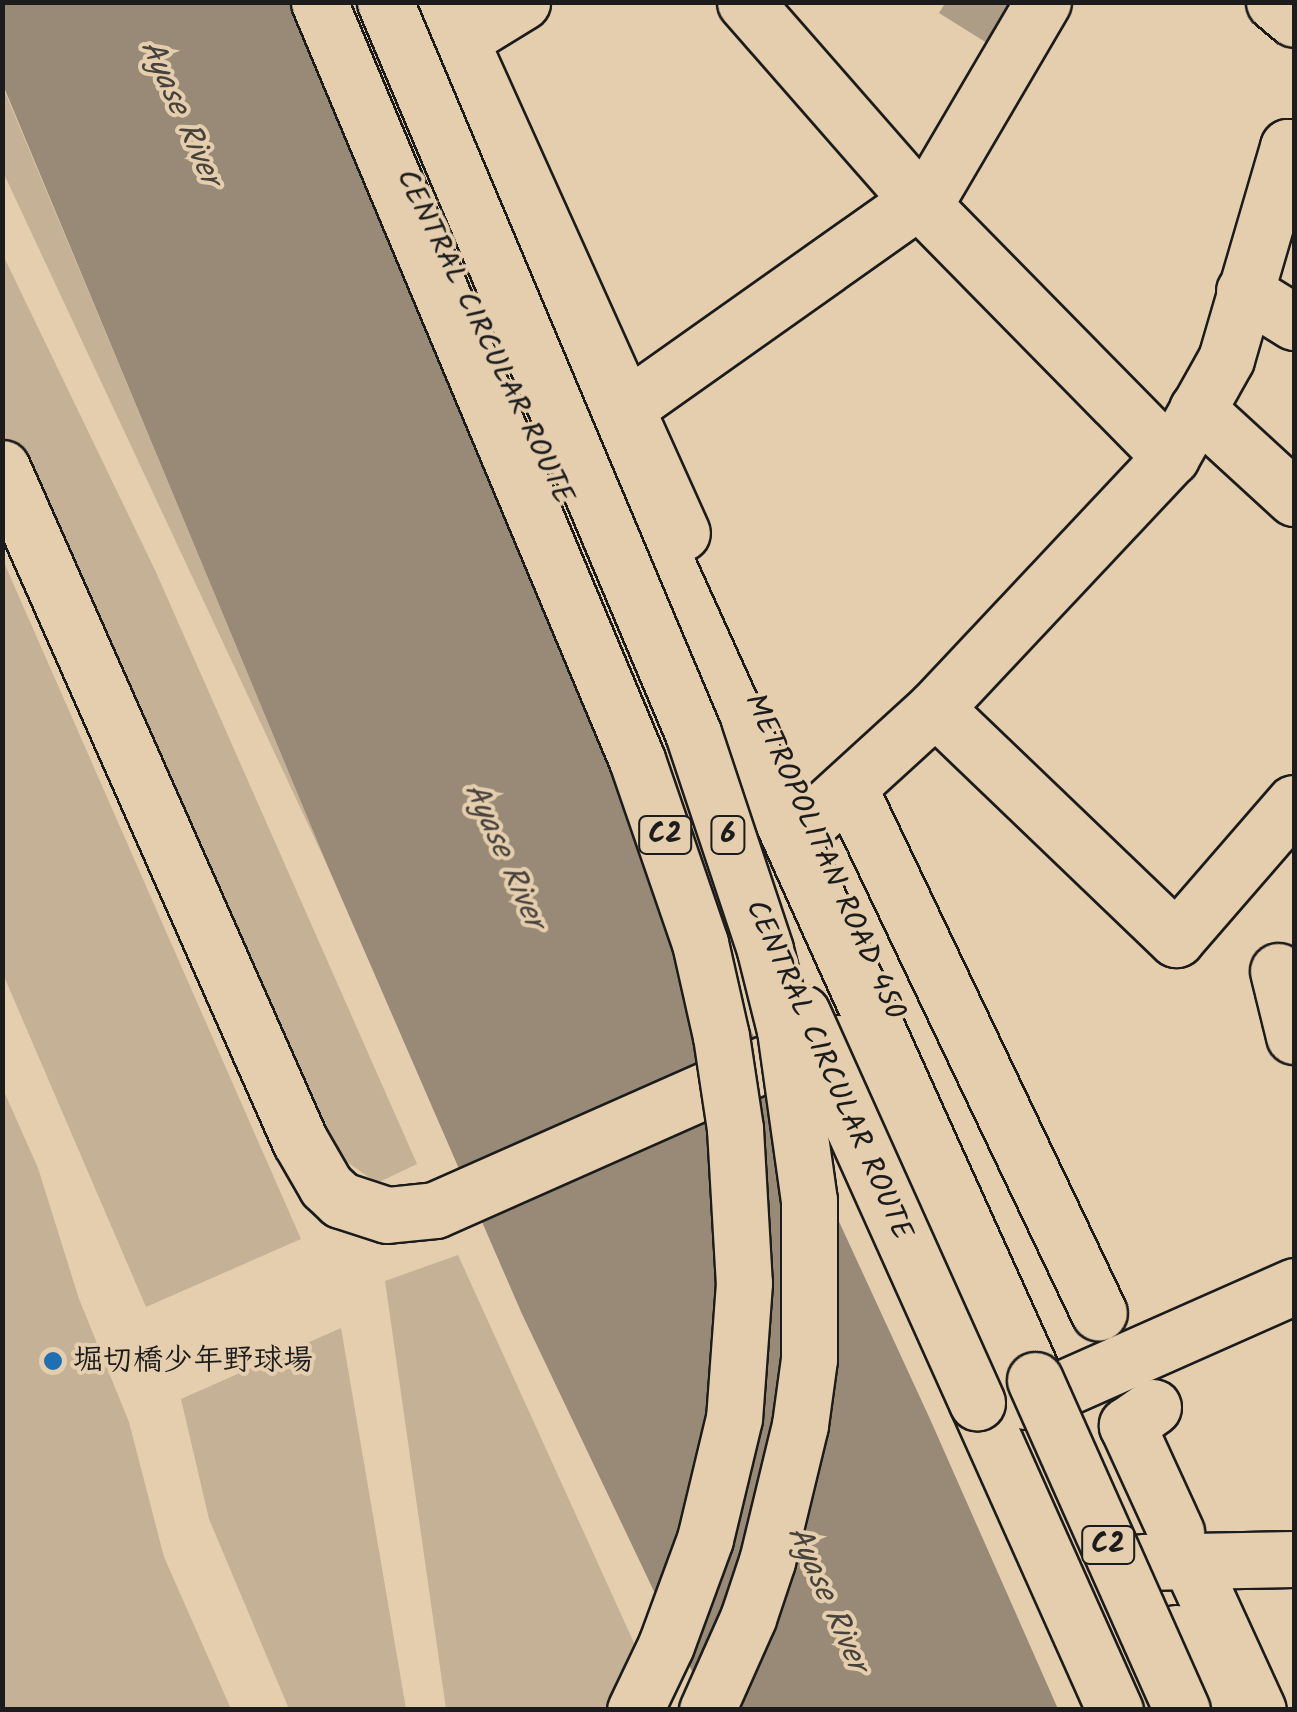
<!DOCTYPE html>
<meta charset="utf-8">
<style>
body{margin:0}
#map{position:relative;width:1297px;height:1712px;overflow:hidden;background:#e5ceae;font-family:Kalam,"Klee One",sans-serif}
div>[style]{position:absolute}
.green>*{inset:0;background:#c4b196}
.water>*{inset:0;background:#988a76}
.building>*{inset:0;background:#ad9c86}
.roads{filter:drop-shadow(2px 0 #1c1c1c) drop-shadow(-2px 0 #1c1c1c) drop-shadow(0 2px #1c1c1c) drop-shadow(0 -2px #1c1c1c)}
.minor>*{height:55px;margin:-27.5px;padding:0 27.5px;transform-origin:27.5px;border-radius:27.5px;background:#e5ceae}
.major>*{height:55px;margin:-27.5px;padding:0 27.5px;transform-origin:27.5px;border-radius:27.5px;background:#e5ceae}
.highway>*{height:55px;margin:-27.5px;padding:0 27.5px;transform-origin:27.5px;border-radius:27.5px;background:#e5ceae}
.bridges{filter:drop-shadow(2px 0 #1c1c1c) drop-shadow(-2px 0 #1c1c1c) drop-shadow(0 2px #1c1c1c) drop-shadow(0 -2px #1c1c1c)}
.highway-bridge>*{height:55px;margin:-27.5px;padding:0 27.5px;transform-origin:27.5px;border-radius:27.5px;background:#e5ceae}
.dots>*{width:28px;height:28px;translate:-50% -50%;box-sizing:border-box;border:5px solid #e5ceae;border-radius:50%}
span{translate:-50% -50%;white-space:nowrap;text-align:center;line-height:1.15;-webkit-text-stroke:8px #e5ceae;paint-order:stroke}
.shield-label span{padding:2px 8px;background:#e5ceae;border:2px solid;border-radius:8px;-webkit-text-stroke-width:0}
.shield-label{font-size:28px;color:#1c1c1c;font-weight:700}
.street-label{font-size:30px;color:#1c1c1c}
.poi-label{font-size:30px;color:#1c1c1c;font-weight:700}
.left{translate:0 -50%;text-align:left}
.water-label{font-size:32px;color:#47423c;font-style:italic}
.frame{position:absolute;inset:0;border:5px solid #1c1c1c;pointer-events:none}
</style>
<div id="map">
<div class="green">
<i style="clip-path:polygon(2px 85px,112px 348px,328px 867px,3px 172px)"></i>
<i style="clip-path:polygon(2px 253px,155px 570px,417px 1164px,377px 1183px,310px 1136px,3px 449px)"></i>
<i style="clip-path:polygon(2px 558px,301px 1239px,146px 1307px,3px 974px)"></i>
<i style="clip-path:polygon(2px 1087px,38px 1168px,79px 1299px,129px 1422px,164px 1557px,231px 1709px,3px 1709px)"></i>
<i style="clip-path:polygon(458px 1255px,664px 1709px,446px 1709px,385px 1281px)"></i>
<i style="clip-path:polygon(341px 1328px,406px 1709px,289px 1709px,209px 1519px,181px 1399px)"></i>
</div>
<div class="water">
<i style="clip-path:polygon(2px 3px,289px 3px,524px 538px,930px 1419px,1058px 1709px,710px 1709px,522px 1314px,328px 867px,3px 85px)"></i>
</div>
<div class="building">
<i style="clip-path:polygon(946px 2px,1024px 2px,995px 48px,939px 13px)"></i>
</div>
<div class="roads">
<div class="minor">
<i style="left:745px;top:2px;width:264px;rotate:48.8deg"></i>
<i style="left:919px;top:201px;width:359px;rotate:45.5deg"></i>
<i style="left:1274px;top:2px;width:26px;rotate:40deg"></i>
<i style="left:460px;top:40px;width:73px;rotate:-31.5deg"></i>
<i style="left:1244px;top:291px;width:59px;rotate:31.8deg"></i>
<i style="left:627px;top:407px;width:374px;rotate:-35.3deg"></i>
<i style="left:932px;top:191px;width:219px;rotate:-59.6deg"></i>
<i style="left:1197px;top:409px;width:132px;rotate:42.5deg"></i>
<i style="left:2px;top:468px;width:736px;rotate:66.12deg"></i>
<i style="left:300px;top:1141px;width:52px;rotate:60deg"></i>
<i style="left:326px;top:1186px;width:21px;rotate:43deg"></i>
<i style="left:341px;top:1200px;width:48px;rotate:18.1deg"></i>
<i style="left:387px;top:1215px;width:48px;rotate:-5.9deg"></i>
<i style="left:435px;top:1210px;width:405px;rotate:-23.9deg"></i>
<i style="left:805px;top:1046px;width:32px;rotate:-5deg"></i>
<i style="left:837px;top:1043px;width:37px;rotate:45deg"></i>
<i style="left:863px;top:1069px;width:352px;rotate:66.4deg"></i>
<i style="left:1004px;top:1391px;width:24px;rotate:24deg"></i>
<i style="left:1026px;top:1401px;width:38px;rotate:-18deg"></i>
<i style="left:1062px;top:1389px;width:254px;rotate:-23.9deg"></i>
<i style="left:935px;top:708px;width:334px;rotate:43.8deg"></i>
<i style="left:1176px;top:939px;width:180px;rotate:-49.1deg"></i>
<i style="left:849px;top:788px;width:581px;rotate:64.54deg"></i>
<i style="left:808px;top:824px;width:172px;rotate:-42.4deg"></i>
<i style="left:935px;top:708px;width:345px;rotate:-46.8deg"></i>
<i style="left:1171px;top:457px;width:112px;rotate:-60.7deg"></i>
<i style="left:1226px;top:359px;width:221px;rotate:-73.7deg"></i>
<i style="left:1288px;top:147px;width:8px;rotate:40deg"></i>
<i style="left:1278px;top:971px;width:67px;rotate:76.2deg"></i>
<i style="left:1153px;top:1407px;width:32px;rotate:145deg"></i>
<i style="left:1127px;top:1425px;width:118px;rotate:65.4deg"></i>
<i style="left:1142px;top:1562px;width:152px;rotate:-1.1deg"></i>
<i style="left:1197px;top:1577px;width:146px;rotate:65.4deg"></i>
</div>
<div class="major">
<i style="left:443px;top:2px;width:582px;rotate:65.77deg"></i>
<i style="left:1176px;top:1633px;width:85px;rotate:65.6deg"></i>
</div>
<div class="highway">
<i style="left:481px;top:174px;width:175px;rotate:62.9deg"></i>
<i style="left:561px;top:330px;width:1152px;rotate:65.7deg"></i>
<i style="left:977px;top:1402px;width:338px;rotate:65.9deg"></i>
</div>
</div>
<div class="bridges">
<div class="highway-bridge">
<i style="left:319px;top:2px;width:822px;rotate:67.24deg"></i>
<i style="left:637px;top:760px;width:194px;rotate:71deg"></i>
<i style="left:700px;top:943px;width:95px;rotate:77.3deg"></i>
<i style="left:721px;top:1036px;width:94px;rotate:81.4deg"></i>
<i style="left:735px;top:1129px;width:154px;rotate:86.7deg"></i>
<i style="left:744px;top:1283px;width:135px;rotate:94.2deg"></i>
<i style="left:734px;top:1418px;width:124px;rotate:103.5deg"></i>
<i style="left:705px;top:1539px;width:113px;rotate:110.2deg"></i>
<i style="left:666px;top:1645px;width:72px;rotate:115.5deg"></i>
<i style="left:385px;top:2px;width:793px;rotate:67.15deg"></i>
<i style="left:693px;top:733px;width:229px;rotate:71.6deg"></i>
<i style="left:765px;top:950px;width:82px;rotate:76deg"></i>
<i style="left:785px;top:1030px;width:172px;rotate:82deg"></i>
<i style="left:809px;top:1200px;width:159px;rotate:90deg"></i>
<i style="left:809px;top:1359px;width:67px;rotate:97.8deg"></i>
<i style="left:800px;top:1425px;width:140px;rotate:103.6deg"></i>
<i style="left:767px;top:1561px;width:60px;rotate:108.4deg"></i>
<i style="left:748px;top:1618px;width:101px;rotate:114deg"></i>
<i style="left:802px;top:1013px;width:427px;rotate:65.8deg"></i>
<i style="left:1035px;top:1380px;width:361px;rotate:66deg"></i>
</div>
</div>
<div class="dots">
<i style="left:53px;top:1361px;background:#1f6fb2"></i>
</div>
<div class="shield-label">
<span style="left:665px;top:835px">C2</span>
<span style="left:728px;top:835px">6</span>
<span style="left:1108px;top:1545px">C2</span>
</div>
<div class="street-label">
<span style="left:484px;top:337px;rotate:64deg">CENTRAL CIRCULAR ROUTE</span>
<span style="left:824px;top:857px;rotate:66deg">METROPOLITAN ROAD 450</span>
<span style="left:828px;top:1070px;rotate:66deg">CENTRAL CIRCULAR ROUTE</span>
</div>
<div class="poi-label">
<span class="left" style="left:73px;top:1361px">堀切橋少年野球場</span>
</div>
<div class="water-label">
<span style="left:179px;top:113px;rotate:66deg">Ayase River</span>
<span style="left:503px;top:856px;rotate:66deg">Ayase River</span>
<span style="left:826px;top:1599px;rotate:66deg">Ayase River</span>
</div>
<div class="frame"></div>
</div>
